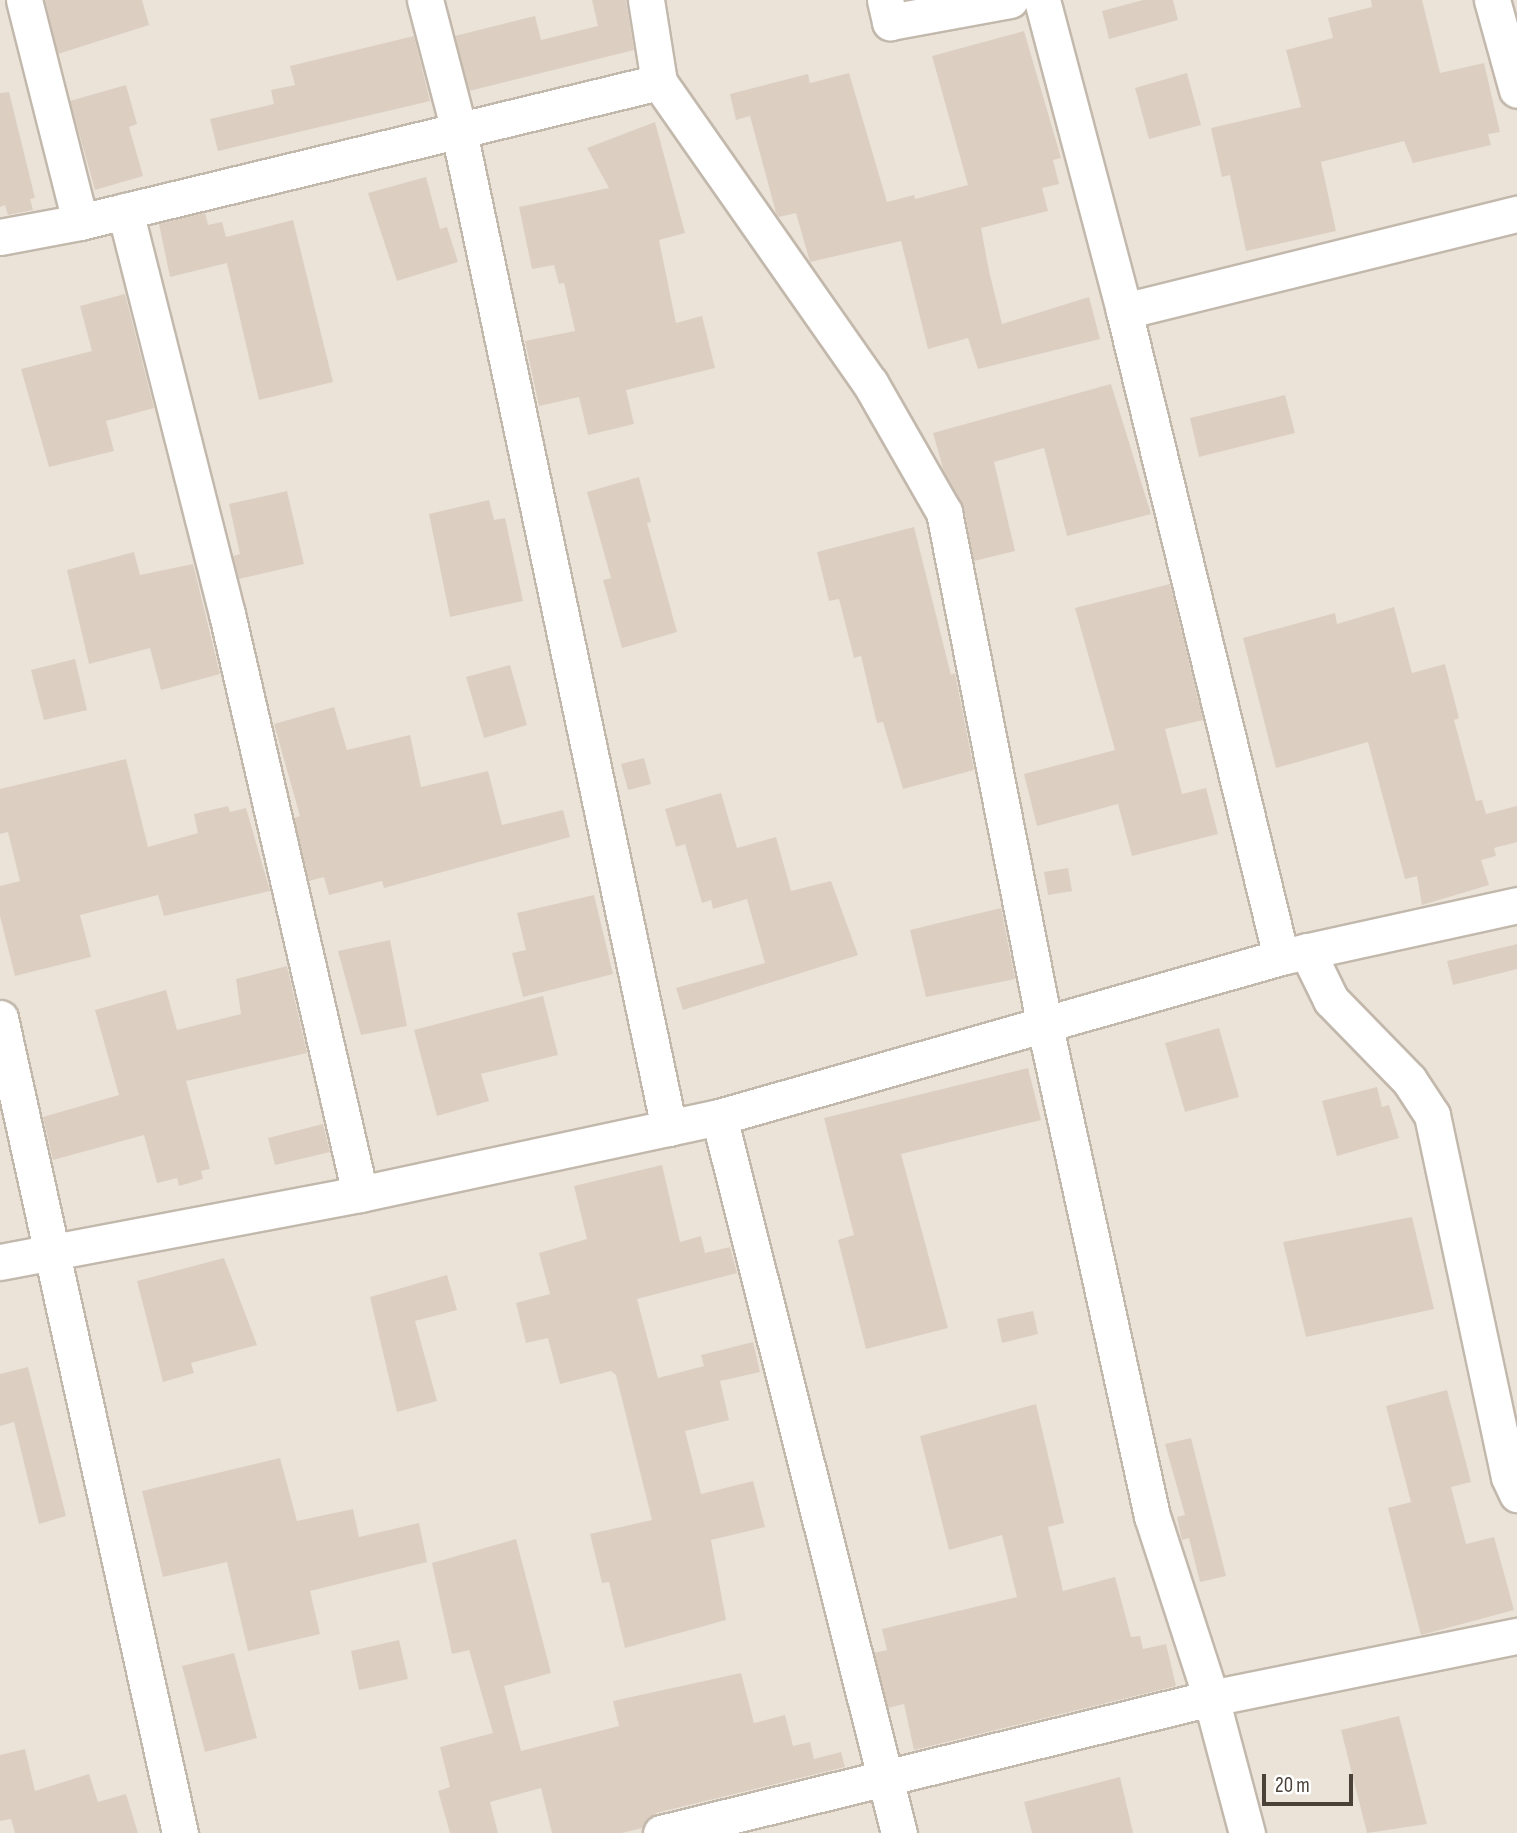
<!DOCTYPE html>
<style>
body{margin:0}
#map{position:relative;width:1517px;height:1833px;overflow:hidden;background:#f6f1eb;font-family:"Sofia Sans Condensed",sans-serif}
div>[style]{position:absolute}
.residential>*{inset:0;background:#ebe3d8}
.building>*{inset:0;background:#dccfc2}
.roads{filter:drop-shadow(2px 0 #c3b8ac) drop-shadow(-2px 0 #c3b8ac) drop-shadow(0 2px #c3b8ac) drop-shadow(0 -2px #c3b8ac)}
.street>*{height:35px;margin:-17.5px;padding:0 17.5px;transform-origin:17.5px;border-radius:17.5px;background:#fff}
span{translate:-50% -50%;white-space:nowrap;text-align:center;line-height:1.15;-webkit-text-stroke:5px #fff;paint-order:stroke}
.scale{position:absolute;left:1262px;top:1774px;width:91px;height:32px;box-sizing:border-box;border:4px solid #4b4138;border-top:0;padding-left:9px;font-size:21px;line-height:24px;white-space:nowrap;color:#4b4138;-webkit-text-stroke:5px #fff;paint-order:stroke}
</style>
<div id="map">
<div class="residential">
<i style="clip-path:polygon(0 0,1517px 0,1517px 1833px,0 1833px)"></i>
</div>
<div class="building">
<i style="clip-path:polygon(45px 0,142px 0,149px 25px,58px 54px)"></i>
<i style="clip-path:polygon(592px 0,626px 0,634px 50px,469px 91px,455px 36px,535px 16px,541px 40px,598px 26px)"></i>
<i style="clip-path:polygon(1143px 0,1173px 0,1178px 20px,1109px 39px,1102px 11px)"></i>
<i style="clip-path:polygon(1371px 0,1422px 0,1440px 73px,1484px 63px,1500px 132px,1488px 134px,1491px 145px,1413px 163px,1404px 141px,1321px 162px,1336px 231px,1246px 251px,1230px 175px,1222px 177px,1211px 128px,1301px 107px,1286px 50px,1333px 38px,1328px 18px,1372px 7px)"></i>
<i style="clip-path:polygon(1024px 31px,1061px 158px,1053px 160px,1059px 184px,1042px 188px,1048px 211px,981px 228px,989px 271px,1002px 324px,1089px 297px,1100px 339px,978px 369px,968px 338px,928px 349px,901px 241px,810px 262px,796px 213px,779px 217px,776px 213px,750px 116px,736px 120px,730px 94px,808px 74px,810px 83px,849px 73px,887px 202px,914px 195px,915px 199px,968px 185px,932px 56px)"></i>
<i style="clip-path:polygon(414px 36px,430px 101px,218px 151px,210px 119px,274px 104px,271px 90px,295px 85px,290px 66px)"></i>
<i style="clip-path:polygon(1187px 73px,1201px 125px,1149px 139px,1135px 88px)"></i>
<i style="clip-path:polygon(126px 85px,137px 124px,129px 127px,143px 176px,95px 190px,70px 101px)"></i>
<i style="clip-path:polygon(9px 92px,35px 198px,30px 199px,33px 210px,8px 215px,5px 205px,0 207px,0 93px)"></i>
<i style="clip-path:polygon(655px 122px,685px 233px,659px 240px,676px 323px,702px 316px,715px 368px,626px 390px,634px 424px,588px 435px,579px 397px,539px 406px,525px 341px,575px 331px,564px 283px,559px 284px,554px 265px,532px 269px,519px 207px,609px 188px,587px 148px)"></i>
<i style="clip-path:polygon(426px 177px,440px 229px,447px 227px,458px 262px,397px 281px,368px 193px)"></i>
<i style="clip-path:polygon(205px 213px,208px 225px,222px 222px,226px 237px,293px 220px,333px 382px,259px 400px,227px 263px,170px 277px,159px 224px)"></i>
<i style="clip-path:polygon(125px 294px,154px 408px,106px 421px,114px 451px,49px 467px,21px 369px,92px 351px,80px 306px)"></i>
<i style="clip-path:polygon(1111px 384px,1151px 514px,1067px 536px,1044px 448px,994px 462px,1015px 551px,974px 561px,964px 508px,944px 472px,933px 433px)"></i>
<i style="clip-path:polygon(1285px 395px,1295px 433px,1199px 457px,1190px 418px)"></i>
<i style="clip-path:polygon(639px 477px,651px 522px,647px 523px,677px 632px,622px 648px,603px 580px,611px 578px,587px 492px)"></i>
<i style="clip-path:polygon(287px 491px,304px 564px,239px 579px,233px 556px,240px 554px,229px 504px)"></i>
<i style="clip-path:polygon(489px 500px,494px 520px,505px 518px,523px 601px,450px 617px,429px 514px)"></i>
<i style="clip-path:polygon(914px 527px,951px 675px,955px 673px,974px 770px,903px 789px,883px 722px,877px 723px,861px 656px,854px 658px,839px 599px,829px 601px,817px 552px)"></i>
<i style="clip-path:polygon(134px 552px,140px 575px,193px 564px,220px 674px,161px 690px,150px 648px,89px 664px,67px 570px)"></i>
<i style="clip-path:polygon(1170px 584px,1203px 720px,1165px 729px,1182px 794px,1206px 788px,1218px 834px,1132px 856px,1118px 804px,1037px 826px,1024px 774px,1115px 750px,1075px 608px)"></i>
<i style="clip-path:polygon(1394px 607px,1412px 673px,1445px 664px,1459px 718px,1454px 720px,1476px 801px,1482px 800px,1486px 814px,1517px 806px,1517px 842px,1494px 848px,1496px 856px,1481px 860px,1489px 885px,1422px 905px,1417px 876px,1405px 879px,1368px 742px,1276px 768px,1243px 638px,1335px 613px,1337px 624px)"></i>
<i style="clip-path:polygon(75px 659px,87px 710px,44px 720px,31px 670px)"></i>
<i style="clip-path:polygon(510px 665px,527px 725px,484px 738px,466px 677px)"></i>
<i style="clip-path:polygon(334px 707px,347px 750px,410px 735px,421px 787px,488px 771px,502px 825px,563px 810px,570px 837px,384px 888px,382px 881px,329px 895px,324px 877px,309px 881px,294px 818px,300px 816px,274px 724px)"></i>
<i style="clip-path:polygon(644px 758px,651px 784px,628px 790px,621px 764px)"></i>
<i style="clip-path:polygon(126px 759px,148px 847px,198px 833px,194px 814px,228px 806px,230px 812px,246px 808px,270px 891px,164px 916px,158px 895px,80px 915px,91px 957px,15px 976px,0 916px,0 886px,20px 881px,8px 832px,0 834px,0 789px)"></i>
<i style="clip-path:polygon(721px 793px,737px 848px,776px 837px,791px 891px,831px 881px,858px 955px,683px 1010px,676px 988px,765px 963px,747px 899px,713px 909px,711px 900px,702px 903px,685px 844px,676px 847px,665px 809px)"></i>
<i style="clip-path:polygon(1068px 868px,1072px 891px,1048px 895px,1044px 872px)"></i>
<i style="clip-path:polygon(594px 895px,613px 974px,523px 997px,512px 953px,526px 950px,517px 913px)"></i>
<i style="clip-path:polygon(1001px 908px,1015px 979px,926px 997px,910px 930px)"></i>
<i style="clip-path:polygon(390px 940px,407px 1026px,361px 1035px,338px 951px)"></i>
<i style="clip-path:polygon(1517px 944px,1517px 969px,1453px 985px,1447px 961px)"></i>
<i style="clip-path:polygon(287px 966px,307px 1053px,186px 1081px,210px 1169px,201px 1171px,203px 1179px,179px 1186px,177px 1178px,157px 1183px,144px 1135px,53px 1160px,43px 1117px,119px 1095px,95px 1010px,166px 990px,177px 1030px,241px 1014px,236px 979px)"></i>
<i style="clip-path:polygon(543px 996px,558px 1055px,481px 1074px,489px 1101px,437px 1116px,414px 1030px)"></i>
<i style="clip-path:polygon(1219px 1028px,1239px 1097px,1185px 1112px,1165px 1043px)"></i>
<i style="clip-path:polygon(1028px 1068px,1041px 1120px,901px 1154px,948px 1328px,866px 1349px,838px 1240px,854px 1235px,824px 1118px)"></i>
<i style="clip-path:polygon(1377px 1087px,1382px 1107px,1389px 1105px,1399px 1138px,1337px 1156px,1322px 1101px)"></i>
<i style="clip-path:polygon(323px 1124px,330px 1152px,275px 1165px,268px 1138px)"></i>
<i style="clip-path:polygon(662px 1165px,680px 1242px,701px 1236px,705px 1253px,730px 1247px,737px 1273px,637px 1299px,658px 1378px,704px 1366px,701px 1355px,753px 1342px,760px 1372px,720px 1381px,729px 1420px,685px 1431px,701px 1494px,753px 1481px,765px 1527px,711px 1540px,726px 1620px,625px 1648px,609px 1582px,602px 1583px,590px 1534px,652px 1520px,616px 1375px,611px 1371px,560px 1384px,548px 1338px,526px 1343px,516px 1303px,550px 1294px,539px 1253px,587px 1239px,574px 1186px)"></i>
<i style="clip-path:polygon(1412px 1217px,1434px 1309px,1306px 1337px,1283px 1242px)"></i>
<i style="clip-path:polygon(224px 1258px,257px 1345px,191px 1363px,194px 1373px,163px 1382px,137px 1281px)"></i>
<i style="clip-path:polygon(447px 1275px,457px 1310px,415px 1321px,437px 1401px,397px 1412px,370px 1297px)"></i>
<i style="clip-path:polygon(1033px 1311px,1038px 1334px,1002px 1343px,997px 1319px)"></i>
<i style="clip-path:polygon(28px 1367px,66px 1516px,39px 1524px,14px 1422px,0 1426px,0 1374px)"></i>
<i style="clip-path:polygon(1447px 1390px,1471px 1482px,1451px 1487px,1466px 1544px,1494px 1537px,1514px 1610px,1421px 1635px,1388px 1508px,1411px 1502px,1386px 1406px)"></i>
<i style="clip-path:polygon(1036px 1404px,1064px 1523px,1048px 1527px,1063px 1591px,1115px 1577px,1131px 1637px,1140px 1636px,1143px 1649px,1166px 1644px,1176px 1686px,914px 1750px,904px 1704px,888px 1708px,874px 1653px,887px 1650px,882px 1629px,1017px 1597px,1002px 1535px,949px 1550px,920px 1436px)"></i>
<i style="clip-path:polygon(1191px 1438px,1226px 1576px,1200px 1582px,1189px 1538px,1182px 1540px,1177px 1517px,1185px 1515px,1165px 1444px)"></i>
<i style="clip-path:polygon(280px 1458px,297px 1521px,353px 1509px,359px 1537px,419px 1523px,427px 1562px,310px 1591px,320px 1634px,248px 1651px,227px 1562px,163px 1577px,142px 1491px)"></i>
<i style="clip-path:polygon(516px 1539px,551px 1673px,504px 1686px,521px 1751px,619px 1726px,613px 1701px,741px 1673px,754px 1723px,785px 1715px,793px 1746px,810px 1742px,814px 1759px,841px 1752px,845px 1767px,656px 1813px,642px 1828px,622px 1833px,552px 1833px,541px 1788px,490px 1802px,498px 1833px,450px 1833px,438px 1791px,450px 1787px,440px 1747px,493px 1733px,469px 1650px,452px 1654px,432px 1563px)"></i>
<i style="clip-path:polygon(399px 1640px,408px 1679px,359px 1690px,351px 1651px)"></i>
<i style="clip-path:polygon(234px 1653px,257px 1738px,205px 1752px,182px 1666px)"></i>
<i style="clip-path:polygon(1399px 1716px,1427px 1824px,1367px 1833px,1341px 1730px)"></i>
<i style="clip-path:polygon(25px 1749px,35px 1791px,89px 1774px,98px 1802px,126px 1794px,138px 1833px,15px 1833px,11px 1819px,0 1821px,0 1755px)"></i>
<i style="clip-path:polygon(1120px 1777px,1133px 1833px,1032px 1833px,1024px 1802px)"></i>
</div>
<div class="roads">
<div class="street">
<i style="left:24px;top:0;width:229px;rotate:75.8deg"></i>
<i style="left:425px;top:0;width:131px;rotate:75.4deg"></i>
<i style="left:458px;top:127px;width:1023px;rotate:78.1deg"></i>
<i style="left:646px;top:0;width:83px;rotate:81deg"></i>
<i style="left:659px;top:82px;width:368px;rotate:55deg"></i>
<i style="left:870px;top:383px;width:149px;rotate:60.2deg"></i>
<i style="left:944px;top:512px;width:520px;rotate:78.91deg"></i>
<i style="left:1044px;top:1022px;width:506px;rotate:77.67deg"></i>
<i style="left:1152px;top:1516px;width:191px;rotate:72deg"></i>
<i style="left:1211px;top:1698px;width:140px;rotate:75.1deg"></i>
<i style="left:885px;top:0;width:23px;rotate:77deg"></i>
<i style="left:890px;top:22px;width:122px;rotate:-10.4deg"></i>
<i style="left:1042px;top:0;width:322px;rotate:75.2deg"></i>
<i style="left:1124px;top:311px;width:665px;rotate:76.34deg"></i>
<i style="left:1492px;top:0;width:93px;rotate:74.5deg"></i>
<i style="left:125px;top:211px;width:416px;rotate:75.8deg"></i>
<i style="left:227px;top:614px;width:595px;rotate:77.08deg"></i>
<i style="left:0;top:237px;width:81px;rotate:-10.6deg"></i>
<i style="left:80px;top:222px;width:596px;rotate:-13.59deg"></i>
<i style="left:1124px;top:311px;width:405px;rotate:-13.9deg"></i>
<i style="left:1307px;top:951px;width:55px;rotate:63.9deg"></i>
<i style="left:1331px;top:1000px;width:112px;rotate:45.7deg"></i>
<i style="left:1409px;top:1080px;width:42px;rotate:56.7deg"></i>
<i style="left:1432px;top:1115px;width:370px;rotate:78deg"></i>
<i style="left:1509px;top:1477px;width:19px;rotate:65deg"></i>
<i style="left:0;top:1018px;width:835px;rotate:77.55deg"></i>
<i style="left:719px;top:1117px;width:738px;rotate:75.89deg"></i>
<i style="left:0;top:1262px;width:366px;rotate:-10.7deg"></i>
<i style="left:360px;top:1194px;width:367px;rotate:-12.1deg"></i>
<i style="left:719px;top:1117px;width:584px;rotate:-15.89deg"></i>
<i style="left:1281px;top:957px;width:242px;rotate:-12.4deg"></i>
<i style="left:661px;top:1833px;width:566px;rotate:-13.79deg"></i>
<i style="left:1211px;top:1698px;width:312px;rotate:-11.5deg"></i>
</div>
</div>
<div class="scale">20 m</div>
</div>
